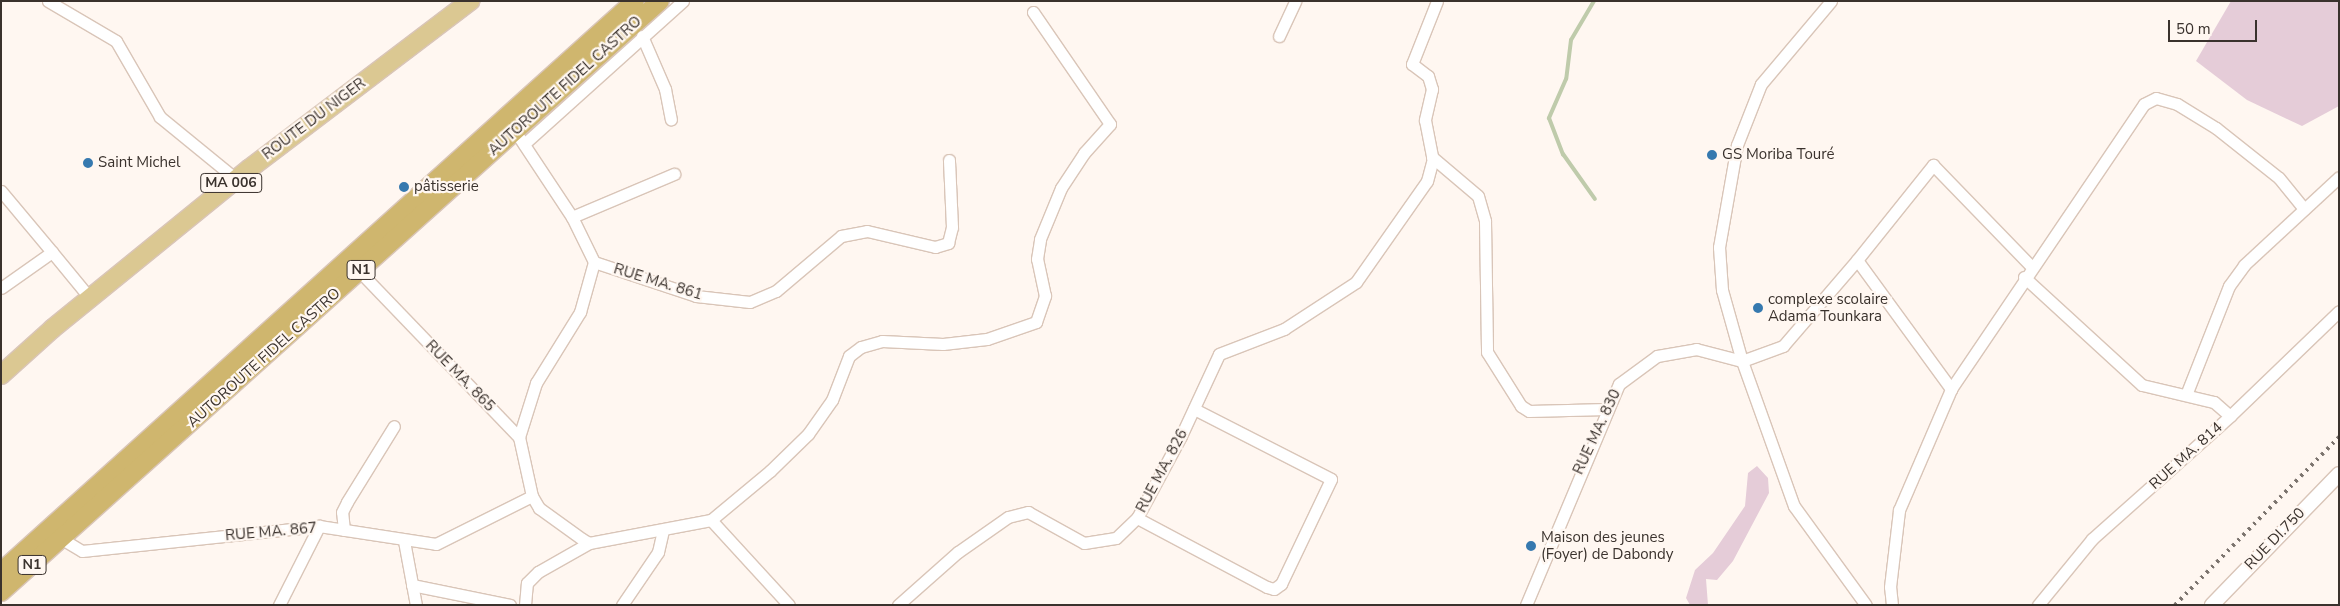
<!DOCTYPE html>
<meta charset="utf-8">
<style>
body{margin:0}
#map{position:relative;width:2340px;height:606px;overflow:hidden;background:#fff7f1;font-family:"Nunito Sans",sans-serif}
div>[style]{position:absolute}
.green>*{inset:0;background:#e5ccd8}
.stream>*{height:4px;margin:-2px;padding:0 2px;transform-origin:2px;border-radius:2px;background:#bfcbab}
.roads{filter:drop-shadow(1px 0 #d9c5b8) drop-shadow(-1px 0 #d9c5b8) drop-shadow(0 1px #d9c5b8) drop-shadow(0 -1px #d9c5b8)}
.minor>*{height:11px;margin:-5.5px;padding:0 5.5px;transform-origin:5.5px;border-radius:5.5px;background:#fff}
.tertiary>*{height:14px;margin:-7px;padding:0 7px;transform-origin:7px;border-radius:7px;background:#fff}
.primary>*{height:18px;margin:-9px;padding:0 9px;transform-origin:9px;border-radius:9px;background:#dbc892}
.trunk>*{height:18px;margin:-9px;padding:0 9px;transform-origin:9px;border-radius:9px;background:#cfb66e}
.rail>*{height:4px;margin-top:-2px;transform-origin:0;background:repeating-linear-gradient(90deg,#7c746e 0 2.5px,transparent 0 7.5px)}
.dots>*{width:14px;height:14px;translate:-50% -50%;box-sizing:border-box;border:2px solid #fff7f1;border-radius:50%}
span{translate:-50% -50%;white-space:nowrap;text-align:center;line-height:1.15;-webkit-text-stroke:4.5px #fff7f1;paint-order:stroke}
.shield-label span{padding:1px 4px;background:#fff7f1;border:1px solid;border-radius:4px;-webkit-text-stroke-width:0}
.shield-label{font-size:14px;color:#3a322d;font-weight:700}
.street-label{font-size:15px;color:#3a322d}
.poi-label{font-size:15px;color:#3a322d}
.left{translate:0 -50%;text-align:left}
.frame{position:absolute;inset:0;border:2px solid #3a322d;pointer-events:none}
.scale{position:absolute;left:2168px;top:20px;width:89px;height:22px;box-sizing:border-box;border:2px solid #3a322d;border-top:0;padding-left:6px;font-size:15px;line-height:18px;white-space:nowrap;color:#3a322d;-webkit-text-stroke:4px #fff7f1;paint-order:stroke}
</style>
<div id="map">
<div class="green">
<i style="clip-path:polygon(2231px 1px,2339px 1px,2339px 106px,2302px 126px,2247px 100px,2196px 61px)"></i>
<i style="clip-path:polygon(1757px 466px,1768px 478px,1769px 493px,1733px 561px,1717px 580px,1706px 579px,1708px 605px,1690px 605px,1686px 598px,1695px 570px,1713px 553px,1745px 506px,1748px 473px)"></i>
</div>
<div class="stream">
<i style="left:1594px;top:1px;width:45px;rotate:120.5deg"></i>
<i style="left:1571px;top:40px;width:39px;rotate:97deg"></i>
<i style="left:1566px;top:79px;width:43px;rotate:113.6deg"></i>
<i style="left:1549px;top:118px;width:39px;rotate:69deg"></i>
<i style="left:1563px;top:154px;width:55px;rotate:54.6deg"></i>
</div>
<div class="roads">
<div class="minor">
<i style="left:48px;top:1px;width:79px;rotate:30.5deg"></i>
<i style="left:116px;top:41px;width:88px;rotate:59.9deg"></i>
<i style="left:160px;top:117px;width:98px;rotate:39.2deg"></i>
<i style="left:1437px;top:1px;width:68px;rotate:111.6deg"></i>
<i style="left:1412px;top:64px;width:20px;rotate:37deg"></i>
<i style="left:1428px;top:76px;width:14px;rotate:73deg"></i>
<i style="left:1432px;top:89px;width:32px;rotate:103deg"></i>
<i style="left:1425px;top:120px;width:38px;rotate:79deg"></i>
<i style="left:1432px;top:157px;width:60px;rotate:40.3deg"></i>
<i style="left:1478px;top:196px;width:26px;rotate:74deg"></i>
<i style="left:1485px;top:221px;width:131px;rotate:89.1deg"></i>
<i style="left:1487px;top:352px;width:64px;rotate:57.8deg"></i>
<i style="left:1521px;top:406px;width:9px;rotate:32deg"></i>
<i style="left:1529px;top:411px;width:78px;rotate:-1.5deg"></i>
<i style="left:1831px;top:1px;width:109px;rotate:130.1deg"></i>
<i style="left:1761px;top:84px;width:66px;rotate:111.5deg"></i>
<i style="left:1737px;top:145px;width:104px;rotate:100deg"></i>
<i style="left:1719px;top:247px;width:43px;rotate:86deg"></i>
<i style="left:1722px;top:290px;width:74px;rotate:74.3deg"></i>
<i style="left:1742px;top:361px;width:154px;rotate:70.3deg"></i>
<i style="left:1794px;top:506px;width:122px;rotate:54deg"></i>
<i style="left:642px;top:36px;width:58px;rotate:66.5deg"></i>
<i style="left:665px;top:89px;width:31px;rotate:79deg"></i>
<i style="left:1279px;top:36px;width:38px;rotate:-65deg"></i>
<i style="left:515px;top:131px;width:103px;rotate:56.5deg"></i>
<i style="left:572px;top:217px;width:50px;rotate:63.9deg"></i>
<i style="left:594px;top:262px;width:108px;rotate:18.4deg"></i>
<i style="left:696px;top:296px;width:54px;rotate:6.3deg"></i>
<i style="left:750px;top:302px;width:28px;rotate:-23deg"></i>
<i style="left:776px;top:291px;width:85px;rotate:-40.2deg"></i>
<i style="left:841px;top:236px;width:26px;rotate:-11deg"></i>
<i style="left:867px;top:231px;width:70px;rotate:13.2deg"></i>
<i style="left:935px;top:247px;width:14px;rotate:-17deg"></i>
<i style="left:948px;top:243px;width:16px;rotate:-76deg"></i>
<i style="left:952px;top:227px;width:67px;rotate:-92.6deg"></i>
<i style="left:524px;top:144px;width:214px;rotate:-42deg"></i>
<i style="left:1px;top:191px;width:80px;rotate:50.1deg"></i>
<i style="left:52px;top:252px;width:62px;rotate:144.8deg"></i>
<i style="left:572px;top:217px;width:111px;rotate:-22.9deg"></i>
<i style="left:52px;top:252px;width:58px;rotate:50.6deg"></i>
<i style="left:1857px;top:260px;width:122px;rotate:-51.3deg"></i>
<i style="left:1933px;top:165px;width:141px;rotate:45.9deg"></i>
<i style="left:360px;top:272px;width:229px;rotate:46.1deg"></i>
<i style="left:519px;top:437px;width:60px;rotate:77.6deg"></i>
<i style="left:532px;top:496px;width:14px;rotate:60deg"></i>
<i style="left:539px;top:508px;width:53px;rotate:35.8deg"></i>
<i style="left:582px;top:539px;width:8px;rotate:30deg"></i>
<i style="left:589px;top:543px;width:124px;rotate:-10.7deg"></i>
<i style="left:711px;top:520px;width:77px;rotate:-39.7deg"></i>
<i style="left:770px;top:471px;width:53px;rotate:-44.2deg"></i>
<i style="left:808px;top:434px;width:42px;rotate:-54.8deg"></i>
<i style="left:832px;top:400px;width:47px;rotate:-68.9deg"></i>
<i style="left:849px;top:356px;width:15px;rotate:-37deg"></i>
<i style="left:861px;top:347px;width:22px;rotate:-16deg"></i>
<i style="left:882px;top:341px;width:61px;rotate:2.8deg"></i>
<i style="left:943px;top:344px;width:44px;rotate:-6.5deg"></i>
<i style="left:987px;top:339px;width:52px;rotate:-19.1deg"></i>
<i style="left:1036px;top:322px;width:28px;rotate:-71deg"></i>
<i style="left:1045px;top:296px;width:38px;rotate:-102deg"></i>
<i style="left:1037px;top:259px;width:20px;rotate:-81deg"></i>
<i style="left:1040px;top:239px;width:55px;rotate:-67.6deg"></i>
<i style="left:1061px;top:188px;width:42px;rotate:-56.7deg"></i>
<i style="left:1084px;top:153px;width:39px;rotate:-48deg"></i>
<i style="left:1110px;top:124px;width:136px;rotate:-124.5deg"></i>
<i style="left:2024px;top:277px;width:160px;rotate:42.5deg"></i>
<i style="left:2142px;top:385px;width:74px;rotate:13.3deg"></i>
<i style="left:2214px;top:402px;width:21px;rotate:41deg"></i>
<i style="left:2186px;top:395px;width:117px;rotate:-68.5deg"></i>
<i style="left:2229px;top:286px;width:26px;rotate:-54deg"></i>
<i style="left:2244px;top:265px;width:129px;rotate:-42.8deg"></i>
<i style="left:519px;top:437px;width:57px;rotate:-72.5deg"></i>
<i style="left:536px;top:383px;width:84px;rotate:-58.2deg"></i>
<i style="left:580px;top:312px;width:52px;rotate:-74.4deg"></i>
<i style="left:1137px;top:518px;width:147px;rotate:28deg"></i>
<i style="left:1267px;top:587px;width:7px;rotate:16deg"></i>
<i style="left:1274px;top:589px;width:9px;rotate:-36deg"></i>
<i style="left:1281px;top:584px;width:116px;rotate:-64.5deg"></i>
<i style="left:1331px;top:479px;width:154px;rotate:-152.9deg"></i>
<i style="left:711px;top:520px;width:115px;rotate:47.5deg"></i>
<i style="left:344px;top:530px;width:18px;rotate:-96deg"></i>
<i style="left:342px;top:512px;width:11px;rotate:-63deg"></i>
<i style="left:347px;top:502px;width:89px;rotate:-58.3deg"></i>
<i style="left:62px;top:539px;width:23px;rotate:31deg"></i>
<i style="left:82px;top:551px;width:238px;rotate:-6deg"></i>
<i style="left:319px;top:526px;width:118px;rotate:8.7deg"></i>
<i style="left:436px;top:544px;width:107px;rotate:-26.6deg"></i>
<i style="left:404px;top:541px;width:65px;rotate:79.4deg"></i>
<i style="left:412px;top:585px;width:100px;rotate:11.5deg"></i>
<i style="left:279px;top:605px;width:89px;rotate:-63.1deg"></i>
<i style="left:525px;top:605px;width:22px;rotate:-85deg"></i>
<i style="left:527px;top:583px;width:16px;rotate:-45deg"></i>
<i style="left:538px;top:572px;width:59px;rotate:-29.6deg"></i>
<i style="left:622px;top:605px;width:64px;rotate:-55.8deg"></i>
<i style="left:658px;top:552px;width:22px;rotate:-77deg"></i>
<i style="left:898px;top:605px;width:80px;rotate:-41.5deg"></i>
<i style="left:958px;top:552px;width:61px;rotate:-35deg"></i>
<i style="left:1008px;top:517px;width:21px;rotate:-14deg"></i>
<i style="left:1028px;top:512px;width:64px;rotate:29deg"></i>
<i style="left:1084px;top:543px;width:32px;rotate:-9deg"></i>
<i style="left:1116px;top:538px;width:29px;rotate:-44deg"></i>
<i style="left:1137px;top:518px;width:93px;rotate:-61.8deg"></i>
<i style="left:1181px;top:436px;width:90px;rotate:-65.1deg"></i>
<i style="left:1219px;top:354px;width:70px;rotate:-21deg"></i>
<i style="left:1284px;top:329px;width:86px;rotate:-33.1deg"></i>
<i style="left:1356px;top:282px;width:123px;rotate:-54.9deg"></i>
<i style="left:1427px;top:181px;width:23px;rotate:-75deg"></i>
<i style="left:1526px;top:605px;width:240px;rotate:-67.2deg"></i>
<i style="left:1619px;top:384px;width:47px;rotate:-36.4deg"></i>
<i style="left:1657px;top:356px;width:40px;rotate:-10deg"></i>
<i style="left:1696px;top:349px;width:48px;rotate:14.6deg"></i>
<i style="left:1742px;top:361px;width:44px;rotate:-20.1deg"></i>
<i style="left:1783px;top:346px;width:113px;rotate:-49.3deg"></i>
<i style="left:1857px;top:260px;width:160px;rotate:53.9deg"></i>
<i style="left:1892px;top:605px;width:18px;rotate:-96deg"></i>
<i style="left:1890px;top:587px;width:78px;rotate:-83.3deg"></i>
<i style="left:1899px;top:510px;width:132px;rotate:-66.7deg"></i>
<i style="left:1951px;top:389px;width:344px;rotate:-55.9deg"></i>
<i style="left:2144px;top:104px;width:13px;rotate:-27deg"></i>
<i style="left:2156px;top:98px;width:22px;rotate:16deg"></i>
<i style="left:2177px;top:104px;width:46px;rotate:31.6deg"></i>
<i style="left:2216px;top:128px;width:80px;rotate:38.4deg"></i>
<i style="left:2279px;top:178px;width:40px;rotate:51deg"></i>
<i style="left:2038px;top:605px;width:85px;rotate:-50.7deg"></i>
<i style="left:2092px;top:539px;width:185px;rotate:-41.7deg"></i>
<i style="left:2230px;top:416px;width:151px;rotate:-43.9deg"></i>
</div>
<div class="tertiary">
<i style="left:2212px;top:605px;width:182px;rotate:-45.9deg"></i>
</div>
<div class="primary">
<i style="left:1px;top:375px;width:69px;rotate:-42deg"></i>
<i style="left:52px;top:329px;width:254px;rotate:-39.1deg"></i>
<i style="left:249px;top:169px;width:278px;rotate:-37.2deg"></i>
</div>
<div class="trunk">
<i style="left:1px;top:572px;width:853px;rotate:-42.01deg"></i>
<i style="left:1px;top:592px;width:885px;rotate:-41.89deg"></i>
</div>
</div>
<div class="rail">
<i style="left:2175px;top:605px;width:235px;rotate:-45.7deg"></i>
</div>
<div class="dots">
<i style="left:1712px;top:155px;background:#3679af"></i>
<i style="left:88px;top:163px;background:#3679af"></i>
<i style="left:404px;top:187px;background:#3679af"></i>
<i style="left:1758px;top:308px;background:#3679af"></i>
<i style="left:1531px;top:546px;background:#3679af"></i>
</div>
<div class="shield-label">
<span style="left:231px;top:183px">MA 006</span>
<span style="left:361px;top:270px">N1</span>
<span style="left:32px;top:565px">N1</span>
</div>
<div class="street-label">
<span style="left:565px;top:86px;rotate:-42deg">AUTOROUTE FIDEL CASTRO</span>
<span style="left:314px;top:119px;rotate:-37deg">ROUTE DU NIGER</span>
<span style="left:658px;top:282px;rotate:17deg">RUE MA. 861</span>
<span style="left:264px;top:358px;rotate:-42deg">AUTOROUTE FIDEL CASTRO</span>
<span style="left:460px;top:376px;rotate:46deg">RUE MA. 865</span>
<span style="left:1597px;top:432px;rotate:-65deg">RUE MA. 830</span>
<span style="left:2186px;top:456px;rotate:-42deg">RUE MA. 814</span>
<span style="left:1162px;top:471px;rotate:-62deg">RUE MA. 826</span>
<span style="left:271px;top:532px;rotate:-5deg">RUE MA. 867</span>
<span style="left:2275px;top:539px;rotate:-46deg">RUE DI.750</span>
</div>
<div class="poi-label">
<span class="left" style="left:1722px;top:155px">GS Moriba Touré</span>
<span class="left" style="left:98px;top:163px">Saint Michel</span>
<span class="left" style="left:414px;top:187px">pâtisserie</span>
<span class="left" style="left:1768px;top:308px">complexe scolaire<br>Adama Tounkara</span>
<span class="left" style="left:1541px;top:546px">Maison des jeunes<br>(Foyer) de Dabondy</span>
</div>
<div class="frame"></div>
<div class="scale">50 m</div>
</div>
